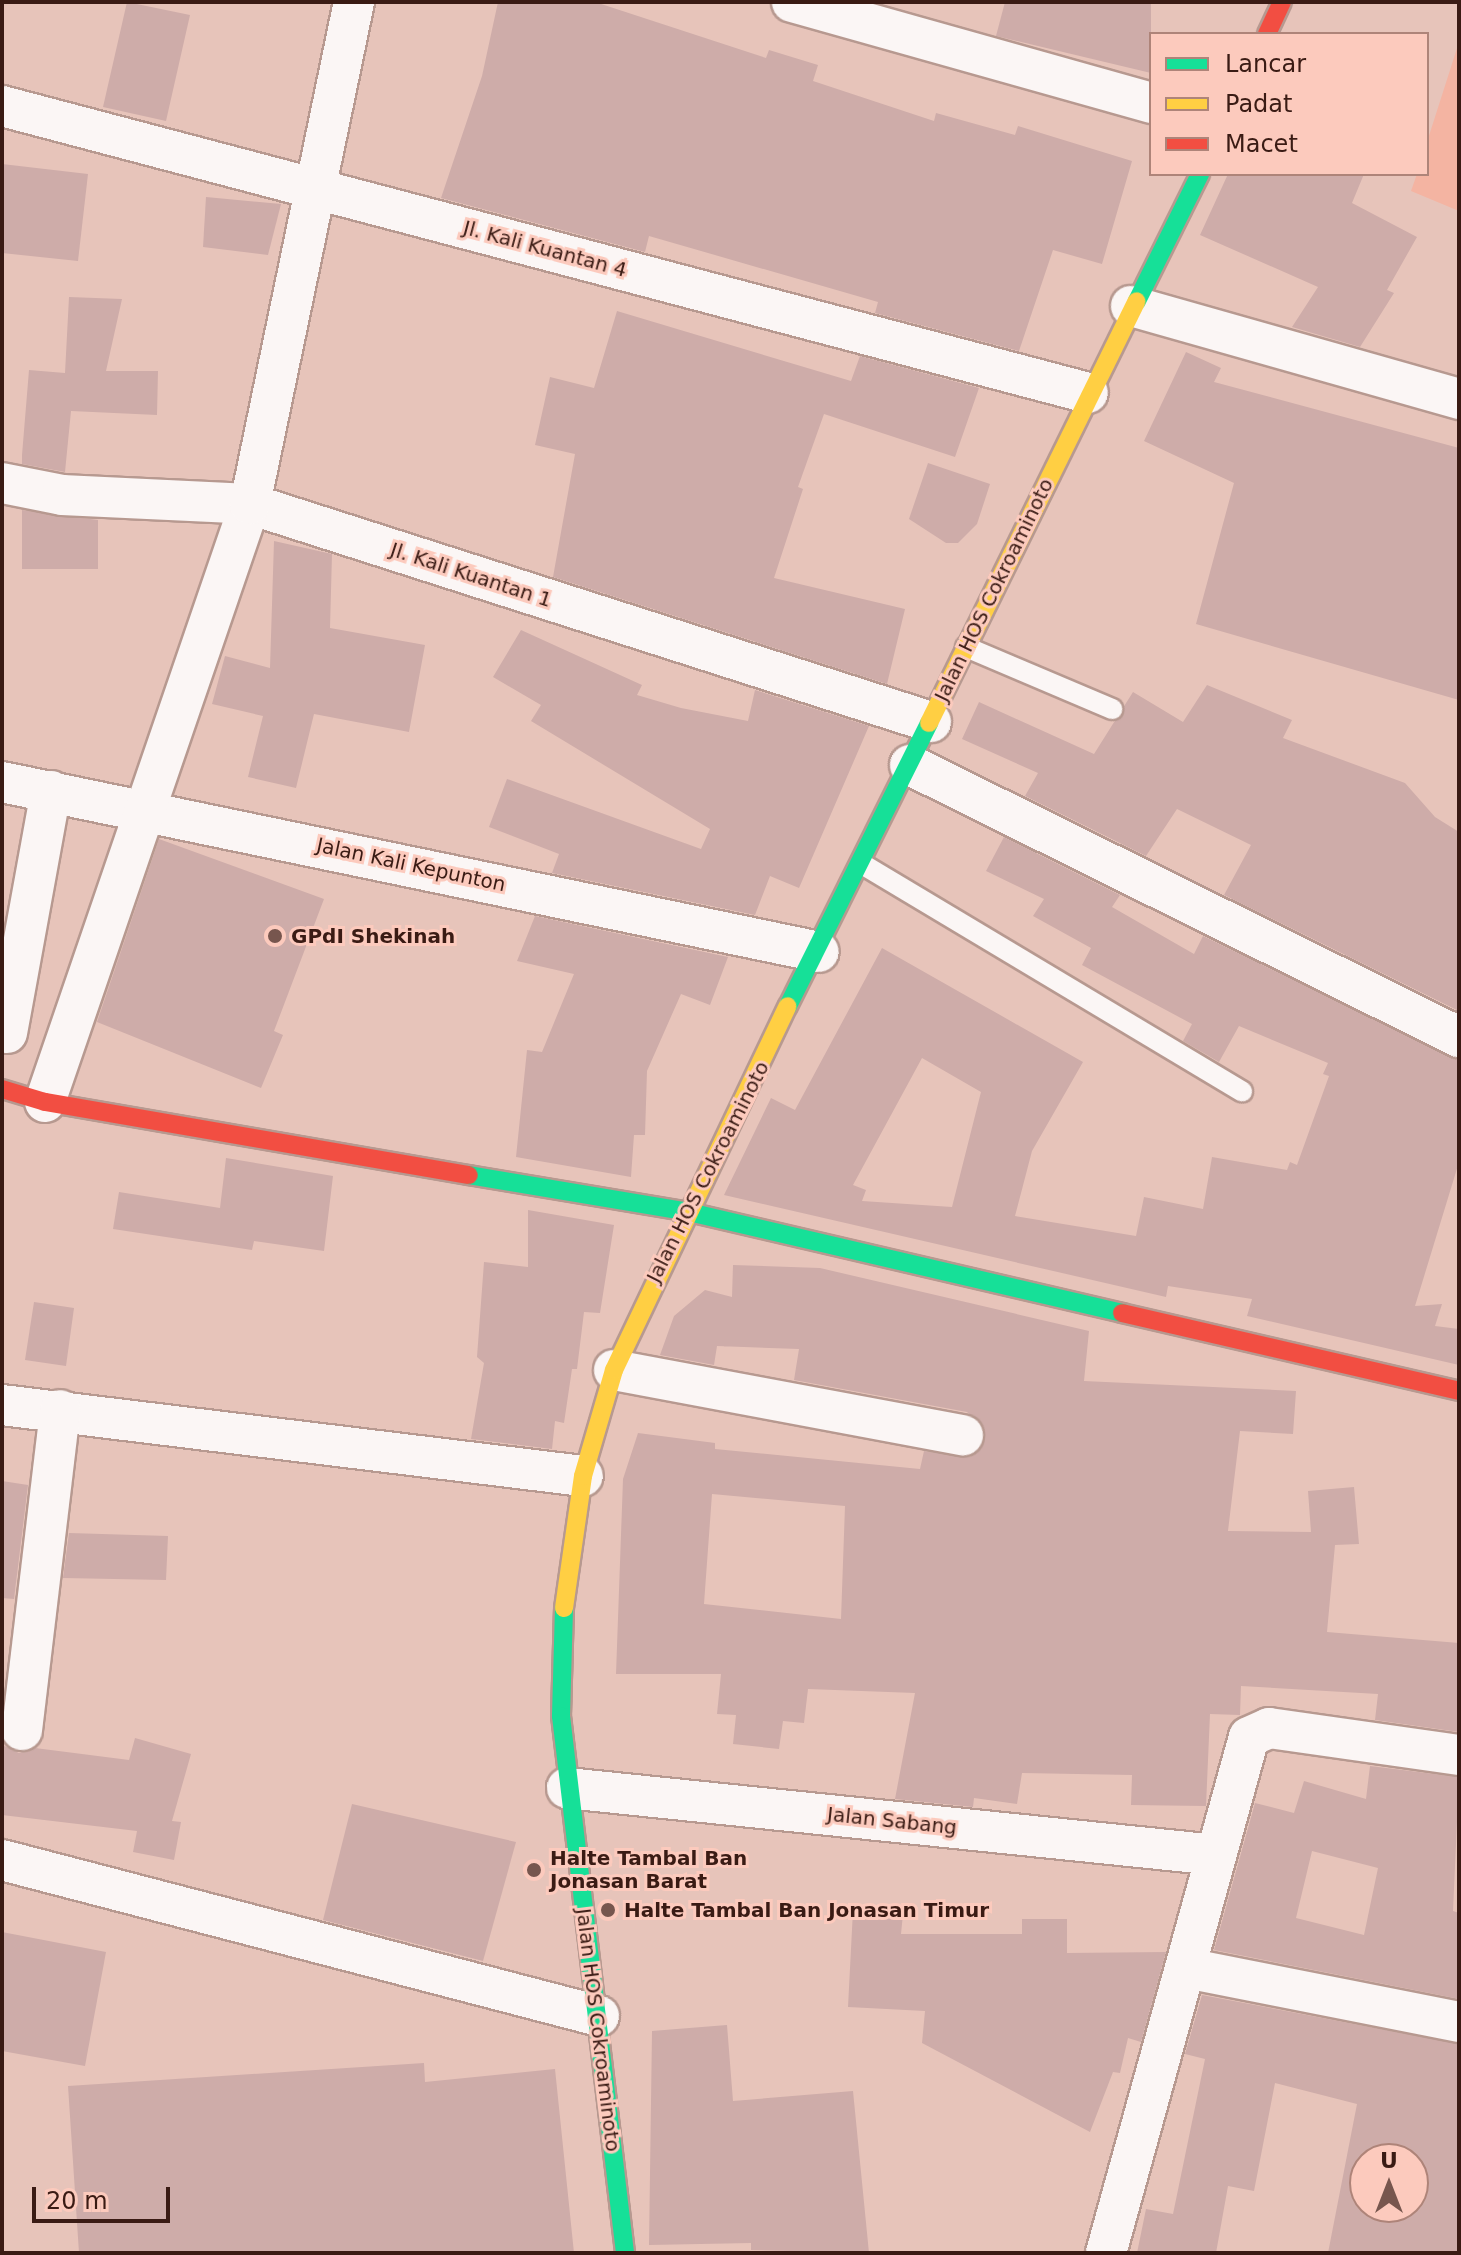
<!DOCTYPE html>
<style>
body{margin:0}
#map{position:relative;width:1461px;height:2255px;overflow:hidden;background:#e7c4ba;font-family:"DejaVu Sans",sans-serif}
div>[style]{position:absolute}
.built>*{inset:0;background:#f4b4a2}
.building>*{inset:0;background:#ceaca9}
.roads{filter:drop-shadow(2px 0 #b79990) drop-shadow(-2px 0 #b79990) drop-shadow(0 2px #b79990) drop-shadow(0 -2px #b79990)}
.lane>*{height:20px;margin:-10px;padding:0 10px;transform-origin:10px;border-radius:10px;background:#fbf6f5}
.street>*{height:40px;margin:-20px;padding:0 20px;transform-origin:20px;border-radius:20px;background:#fbf6f5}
.fast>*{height:18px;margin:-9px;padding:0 9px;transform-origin:9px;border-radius:9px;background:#16e098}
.slow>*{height:18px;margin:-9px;padding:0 9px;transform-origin:9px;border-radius:9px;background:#ffcf43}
.jam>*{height:18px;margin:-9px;padding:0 9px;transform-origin:9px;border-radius:9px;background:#f24e42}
.dots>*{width:22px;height:22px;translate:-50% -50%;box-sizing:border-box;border:4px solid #fccabd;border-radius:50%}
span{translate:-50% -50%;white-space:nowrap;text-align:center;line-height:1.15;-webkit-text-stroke:6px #fccabd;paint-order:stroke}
.street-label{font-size:20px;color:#3a1b14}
.poi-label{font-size:20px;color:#3a1b14;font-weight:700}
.left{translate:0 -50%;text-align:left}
.frame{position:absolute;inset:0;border:4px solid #3a1b14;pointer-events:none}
.legend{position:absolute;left:1149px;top:32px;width:280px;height:144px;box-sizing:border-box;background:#fccabd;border:2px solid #ae8479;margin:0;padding:10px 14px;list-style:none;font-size:24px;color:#3a1b14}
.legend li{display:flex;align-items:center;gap:16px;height:40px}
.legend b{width:40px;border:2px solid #ae8479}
.north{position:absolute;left:1349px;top:2143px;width:80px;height:80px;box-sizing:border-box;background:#fccabd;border:2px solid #ae8479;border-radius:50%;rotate:0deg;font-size:22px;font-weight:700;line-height:32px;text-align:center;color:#3a1b14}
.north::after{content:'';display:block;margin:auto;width:28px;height:36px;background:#77564e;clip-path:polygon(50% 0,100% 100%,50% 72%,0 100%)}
.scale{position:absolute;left:32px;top:2187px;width:138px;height:36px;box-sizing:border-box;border:4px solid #3a1b14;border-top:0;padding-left:10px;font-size:24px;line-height:28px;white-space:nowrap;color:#3a1b14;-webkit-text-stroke:6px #fccabd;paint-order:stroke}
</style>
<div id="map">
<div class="built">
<i style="clip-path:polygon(1459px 42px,1459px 211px,1411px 191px,1417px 174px,1427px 174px,1427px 142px)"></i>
</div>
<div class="building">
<i style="clip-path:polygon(127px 2px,190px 15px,166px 121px,103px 107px)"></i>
<i style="clip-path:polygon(498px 2px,595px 2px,766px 58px,769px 50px,818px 65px,813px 81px,934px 121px,936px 113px,1015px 135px,1018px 126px,1132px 161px,1102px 264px,1053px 250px,1019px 351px,875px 313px,878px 302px,649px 236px,645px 252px,441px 198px,482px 76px)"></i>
<i style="clip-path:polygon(1005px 2px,1151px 2px,1151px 73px,996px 36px)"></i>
<i style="clip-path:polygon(2px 164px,88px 174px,78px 261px,2px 253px)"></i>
<i style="clip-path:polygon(1228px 174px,1364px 174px,1352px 203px,1417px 237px,1387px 290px,1394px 293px,1360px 347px,1292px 327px,1318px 287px,1200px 235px)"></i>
<i style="clip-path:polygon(206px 197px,281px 204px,268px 255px,203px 247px)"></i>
<i style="clip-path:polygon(69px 297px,122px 299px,106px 371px,158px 371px,157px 415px,71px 411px,65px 472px,22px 464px,22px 455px,29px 370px,65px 373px)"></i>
<i style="clip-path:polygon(617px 311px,851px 381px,860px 356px,979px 388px,955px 457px,824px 414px,798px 487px,803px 489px,774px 578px,905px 609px,887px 684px,553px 577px,575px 454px,535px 445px,550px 377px,594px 388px)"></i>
<i style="clip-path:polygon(1186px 352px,1221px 368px,1214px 382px,1459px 448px,1459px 700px,1196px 624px,1234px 483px,1144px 441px)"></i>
<i style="clip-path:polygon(928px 463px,990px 484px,977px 524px,958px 543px,946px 543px,909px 519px)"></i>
<i style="clip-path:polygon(22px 510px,98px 520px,98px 569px,22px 569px)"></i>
<i style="clip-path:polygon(274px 541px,332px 554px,330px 628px,425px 645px,409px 732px,314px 714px,296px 788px,248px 777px,263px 716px,212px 704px,225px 656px,270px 668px)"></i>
<i style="clip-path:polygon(521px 630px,642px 685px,637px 695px,681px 708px,748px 721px,755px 690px,869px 726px,799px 888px,770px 876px,755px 915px,552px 873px,559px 854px,489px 827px,507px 779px,701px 849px,710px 829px,531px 721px,541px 705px,493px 677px)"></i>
<i style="clip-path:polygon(1207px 685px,1292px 720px,1283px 738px,1405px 783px,1435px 817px,1459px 832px,1459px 1011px,1224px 895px,1251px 845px,1177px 809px,1146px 856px,1025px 796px,1038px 773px,962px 739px,979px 702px,1094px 754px,1133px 692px,1183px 722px)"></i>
<i style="clip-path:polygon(evenodd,1004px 837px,1120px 895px,1112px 907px,1194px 954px,1203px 936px,1459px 1060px,1459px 1162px,1415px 1306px,1442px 1304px,1435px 1326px,1459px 1329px,1459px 1365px,1247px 1316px,1252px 1299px,1168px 1286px,1166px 1297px,724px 1195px,771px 1098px,795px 1110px,882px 948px,1083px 1062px,1032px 1151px,1015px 1216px,1136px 1236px,1144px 1197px,1203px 1209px,1212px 1157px,1287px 1170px,1290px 1162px,1297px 1165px,1329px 1076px,1323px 1074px,1328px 1063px,1239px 1026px,1219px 1062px,1183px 1041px,1192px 1024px,1082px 965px,1091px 948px,1033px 916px,1044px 899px,986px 871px,1004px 837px,922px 1058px,981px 1092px,952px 1207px,862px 1201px,866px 1190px,853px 1185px,922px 1058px)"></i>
<i style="clip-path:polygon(159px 839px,324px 899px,274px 1031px,283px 1035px,261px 1088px,97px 1022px)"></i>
<i style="clip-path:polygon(535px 916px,728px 957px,710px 1005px,681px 994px,647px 1071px,645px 1135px,634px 1135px,631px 1177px,516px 1157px,527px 1050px,542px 1052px,574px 974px,517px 961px)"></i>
<i style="clip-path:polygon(226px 1158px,333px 1176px,324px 1251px,254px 1241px,252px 1250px,113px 1229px,119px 1192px,220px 1208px)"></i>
<i style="clip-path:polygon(528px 1210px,614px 1225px,600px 1313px,584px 1312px,577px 1369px,572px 1369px,564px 1423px,555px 1421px,552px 1449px,471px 1439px,484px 1363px,477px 1357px,484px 1262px,528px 1267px)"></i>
<i style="clip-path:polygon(evenodd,733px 1265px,820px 1268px,1089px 1331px,1084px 1381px,1296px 1391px,1293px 1434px,1240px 1431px,1228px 1531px,1311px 1532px,1308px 1491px,1354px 1487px,1359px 1544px,1335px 1545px,1327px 1632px,1459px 1643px,1459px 1732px,1375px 1720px,1378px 1694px,1241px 1686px,1240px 1715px,1210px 1714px,1206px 1806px,1131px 1805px,1132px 1775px,1022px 1773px,1017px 1804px,974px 1798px,973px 1807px,895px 1799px,915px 1693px,808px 1689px,804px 1723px,783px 1721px,779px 1749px,733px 1744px,736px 1715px,717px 1714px,721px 1674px,616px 1674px,623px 1479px,638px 1433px,715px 1443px,715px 1449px,920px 1469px,924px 1451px,970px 1457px,985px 1440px,984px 1427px,967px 1412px,794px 1380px,799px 1349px,717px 1346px,714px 1365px,660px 1355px,674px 1316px,705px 1290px,732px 1297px,733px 1265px,712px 1494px,845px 1506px,841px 1619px,704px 1604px,712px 1494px)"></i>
<i style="clip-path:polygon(34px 1302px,74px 1308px,66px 1366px,25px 1360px)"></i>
<i style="clip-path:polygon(2px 1481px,28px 1485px,14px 1599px,2px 1598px)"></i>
<i style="clip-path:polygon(69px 1533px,168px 1536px,166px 1580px,63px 1578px)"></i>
<i style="clip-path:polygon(135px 1738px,191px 1754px,172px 1821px,181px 1822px,174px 1860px,133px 1852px,137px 1831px,2px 1815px,2px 1745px,19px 1753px,35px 1748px,129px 1760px)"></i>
<i style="clip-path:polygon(evenodd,1370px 1766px,1459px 1777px,1453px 1911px,1459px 1913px,1459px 1999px,1214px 1950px,1255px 1803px,1294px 1813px,1304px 1781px,1366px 1799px,1370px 1766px,1312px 1851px,1378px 1868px,1364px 1935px,1296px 1918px,1312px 1851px)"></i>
<i style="clip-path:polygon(352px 1804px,516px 1842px,483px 1961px,323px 1920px)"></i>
<i style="clip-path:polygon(853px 1910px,903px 1914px,901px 1934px,1022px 1934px,1022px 1919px,1067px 1919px,1067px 1953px,1166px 1952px,1141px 2042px,1128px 2038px,1120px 2073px,1113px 2072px,1090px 2132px,922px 2043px,925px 2011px,848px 2007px)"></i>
<i style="clip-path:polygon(2px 1932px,106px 1952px,85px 2066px,2px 2051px)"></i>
<i style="clip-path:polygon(evenodd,1202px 1995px,1459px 2044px,1459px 2253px,1328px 2253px,1357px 2104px,1275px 2083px,1254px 2191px,1228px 2186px,1216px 2253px,1137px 2253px,1146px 2209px,1173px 2214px,1205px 2059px,1185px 2054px,1202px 1995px,1365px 2159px,1413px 2159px,1413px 2207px,1365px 2207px,1365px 2159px)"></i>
<i style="clip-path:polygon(727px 2025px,733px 2101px,853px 2091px,869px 2253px,751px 2250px,751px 2243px,649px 2245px,652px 2031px)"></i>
<i style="clip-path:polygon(424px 2063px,425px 2082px,555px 2069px,574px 2253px,79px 2253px,68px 2086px)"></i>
</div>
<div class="roads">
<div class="lane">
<i style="left:966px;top:647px;width:159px;rotate:23deg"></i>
<i style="left:862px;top:864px;width:443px;rotate:30.9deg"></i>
</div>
<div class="street">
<i style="left:792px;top:2px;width:373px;rotate:15.7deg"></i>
<i style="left:2px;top:106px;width:1123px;rotate:14.8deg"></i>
<i style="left:1131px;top:306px;width:341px;rotate:15.8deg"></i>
<i style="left:2px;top:483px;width:61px;rotate:11.3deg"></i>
<i style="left:62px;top:495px;width:188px;rotate:2.7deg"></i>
<i style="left:250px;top:504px;width:715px;rotate:17.75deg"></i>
<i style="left:910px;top:765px;width:613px;rotate:26.36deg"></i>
<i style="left:2px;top:782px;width:834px;rotate:11.75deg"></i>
<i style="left:7px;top:1033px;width:246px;rotate:-79.7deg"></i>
<i style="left:45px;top:1102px;width:632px;rotate:-71.08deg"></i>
<i style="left:250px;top:504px;width:513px;rotate:-78.3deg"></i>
<i style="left:614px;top:1370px;width:355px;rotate:10.6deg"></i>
<i style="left:2px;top:1405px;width:585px;rotate:6.97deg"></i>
<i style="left:22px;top:1730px;width:322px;rotate:-83.2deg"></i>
<i style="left:567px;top:1788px;width:652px;rotate:5.89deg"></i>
<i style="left:2px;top:1860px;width:617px;rotate:14.64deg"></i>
<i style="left:1186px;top:1968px;width:278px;rotate:11.2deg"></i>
<i style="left:1106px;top:2253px;width:535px;rotate:-74.51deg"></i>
<i style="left:1249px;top:1737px;width:22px;rotate:-24deg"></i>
<i style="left:1269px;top:1728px;width:192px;rotate:8.1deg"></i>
</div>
<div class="fast">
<i style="left:1137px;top:301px;width:142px;rotate:-63.6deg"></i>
<i style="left:788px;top:1006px;width:316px;rotate:-63.5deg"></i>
<i style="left:469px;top:1175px;width:223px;rotate:9.5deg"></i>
<i style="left:689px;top:1212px;width:445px;rotate:13.1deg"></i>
<i style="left:564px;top:1608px;width:108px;rotate:91.6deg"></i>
<i style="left:561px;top:1716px;width:541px;rotate:83.2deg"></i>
</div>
<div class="slow">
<i style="left:929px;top:723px;width:470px;rotate:-63.8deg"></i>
<i style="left:564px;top:1608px;width:133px;rotate:-81.8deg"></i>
<i style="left:583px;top:1476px;width:110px;rotate:-73.7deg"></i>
<i style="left:614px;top:1370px;width:403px;rotate:-64.5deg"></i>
</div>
<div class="jam">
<i style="left:1267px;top:34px;width:35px;rotate:-65deg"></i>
<i style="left:2px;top:1089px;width:45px;rotate:16.8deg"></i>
<i style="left:45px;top:1102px;width:430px;rotate:9.8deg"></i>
<i style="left:1122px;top:1313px;width:346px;rotate:13deg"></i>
</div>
</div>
<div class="dots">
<i style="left:275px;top:936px;background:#77564e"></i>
<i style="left:534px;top:1870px;background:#77564e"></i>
<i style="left:608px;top:1910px;background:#77564e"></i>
</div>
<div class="street-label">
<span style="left:545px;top:249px;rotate:15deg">Jl. Kali Kuantan 4</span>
<span style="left:471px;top:575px;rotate:18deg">Jl. Kali Kuantan 1</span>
<span style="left:994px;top:590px;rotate:-64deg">Jalan HOS Cokroaminoto</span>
<span style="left:411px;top:865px;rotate:12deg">Jalan Kali Kepunton</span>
<span style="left:708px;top:1172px;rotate:-63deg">Jalan HOS Cokroaminoto</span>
<span style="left:892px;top:1821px;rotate:6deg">Jalan Sabang</span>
<span style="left:598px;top:2030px;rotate:83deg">Jalan HOS Cokroaminoto</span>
</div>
<div class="poi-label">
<span class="left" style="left:291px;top:936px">GPdI Shekinah</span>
<span class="left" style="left:550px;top:1870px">Halte Tambal Ban<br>Jonasan Barat</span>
<span class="left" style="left:624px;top:1910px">Halte Tambal Ban Jonasan Timur</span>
</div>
<div class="frame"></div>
<ul class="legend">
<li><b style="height:10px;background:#16e098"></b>Lancar</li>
<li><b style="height:10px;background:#ffcf43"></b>Padat</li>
<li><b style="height:10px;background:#f24e42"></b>Macet</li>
</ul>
<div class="north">U</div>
<div class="scale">20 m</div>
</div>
